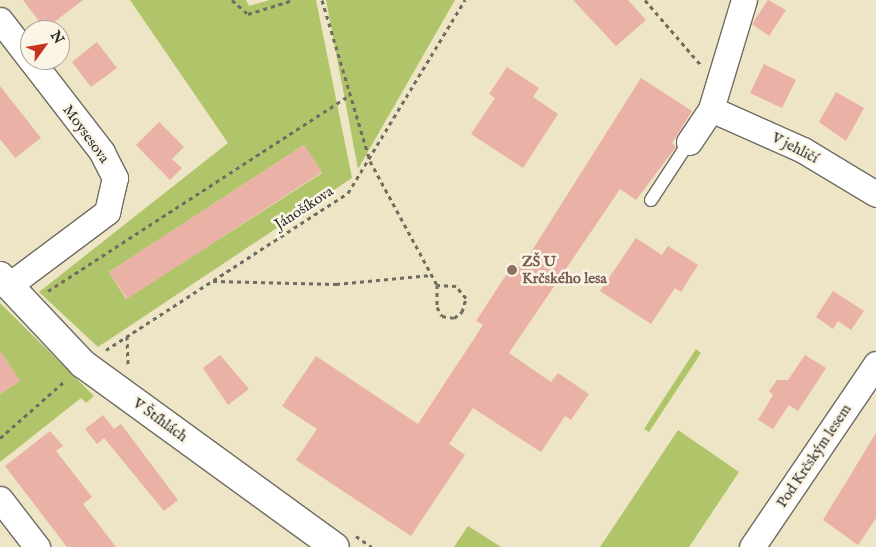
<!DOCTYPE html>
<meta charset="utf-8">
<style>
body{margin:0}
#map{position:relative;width:876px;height:547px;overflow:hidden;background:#ede5c6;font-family:"IM FELL English",serif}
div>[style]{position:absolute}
.green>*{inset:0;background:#b0c569}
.building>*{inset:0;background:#eab1a6}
.path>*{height:3px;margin-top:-1.5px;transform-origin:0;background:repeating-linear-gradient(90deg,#6f6c61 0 4px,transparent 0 8px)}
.roads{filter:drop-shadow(1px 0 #6f6c61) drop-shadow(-1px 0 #6f6c61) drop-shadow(0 1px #6f6c61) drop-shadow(0 -1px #6f6c61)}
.service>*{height:12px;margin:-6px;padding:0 6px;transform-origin:6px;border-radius:6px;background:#fff}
.minor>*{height:25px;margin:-12.5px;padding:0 12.5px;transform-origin:12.5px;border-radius:12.5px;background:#fff}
.tertiary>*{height:28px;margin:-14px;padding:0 14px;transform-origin:14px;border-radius:14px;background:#fff}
.dots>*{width:14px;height:14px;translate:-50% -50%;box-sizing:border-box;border:2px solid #fcf5e5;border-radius:50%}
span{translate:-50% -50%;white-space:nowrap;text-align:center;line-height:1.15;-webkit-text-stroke:5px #fcf5e5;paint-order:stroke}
.street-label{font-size:15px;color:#2b2b2b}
.education-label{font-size:15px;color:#785e54;font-weight:700}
.left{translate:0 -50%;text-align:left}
.north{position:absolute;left:20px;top:20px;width:50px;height:50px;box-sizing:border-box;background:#fcf5e5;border:1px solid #a8a49b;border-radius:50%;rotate:58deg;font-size:14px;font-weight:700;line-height:20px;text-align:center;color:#2b2b2b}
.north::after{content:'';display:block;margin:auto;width:18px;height:22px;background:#c8321e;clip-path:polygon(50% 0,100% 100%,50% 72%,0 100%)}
</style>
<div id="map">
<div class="green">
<i style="clip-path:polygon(evenodd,130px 0,246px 0,249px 6px,270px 0,316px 0,352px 178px,98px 347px,39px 292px,228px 143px,130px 0,304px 145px,322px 173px,126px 299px,109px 272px,304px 145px)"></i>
<i style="clip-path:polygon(326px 0,455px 0,358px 169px)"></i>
<i style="clip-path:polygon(0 303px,94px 396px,86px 403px,81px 398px,0 462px,0 394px,20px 381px,0 351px)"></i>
<i style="clip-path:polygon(696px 349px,701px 353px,649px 432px,644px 429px)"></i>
<i style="clip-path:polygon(678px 430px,739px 472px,689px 547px,600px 547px)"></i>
<i style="clip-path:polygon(468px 526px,501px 547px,454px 547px)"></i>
</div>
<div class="building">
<i style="clip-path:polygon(23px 0,83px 0,45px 29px)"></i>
<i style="clip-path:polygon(573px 0,628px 0,646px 20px,616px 46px)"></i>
<i style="clip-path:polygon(768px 0,786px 10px,769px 36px,752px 24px)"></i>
<i style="clip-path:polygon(97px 42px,117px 68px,91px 87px,72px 62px)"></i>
<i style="clip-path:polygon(764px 64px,796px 80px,782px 108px,750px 93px)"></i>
<i style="clip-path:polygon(507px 67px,539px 88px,533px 97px,558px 114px,523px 168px,471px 134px,495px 98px,489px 94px)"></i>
<i style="clip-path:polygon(641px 78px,692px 111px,672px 143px,676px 147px,636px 200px,620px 189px,509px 353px,551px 382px,558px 373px,589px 394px,571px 420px,565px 416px,541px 452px,473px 408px,449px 444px,465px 455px,411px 536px,296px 460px,317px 429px,282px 406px,316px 356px,418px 424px,483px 325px,476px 321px,514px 263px,521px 268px)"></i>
<i style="clip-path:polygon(0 86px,41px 138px,15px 158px,0 139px)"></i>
<i style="clip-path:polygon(836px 92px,864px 108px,846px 141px,819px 122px)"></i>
<i style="clip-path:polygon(159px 122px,184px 147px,172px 159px,182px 168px,170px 180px,136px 145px)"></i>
<i style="clip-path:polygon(304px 145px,322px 172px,127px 299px,109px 272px)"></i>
<i style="clip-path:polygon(636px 238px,662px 255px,668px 246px,698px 265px,681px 292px,675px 288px,651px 324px,600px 291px)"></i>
<i style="clip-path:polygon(833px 291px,864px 311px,851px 330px,838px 321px,833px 329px,816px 317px)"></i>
<i style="clip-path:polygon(0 351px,20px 381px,0 394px)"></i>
<i style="clip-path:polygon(220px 355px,249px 389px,228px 405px,203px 368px)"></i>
<i style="clip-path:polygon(805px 355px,826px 368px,798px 411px,789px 405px,773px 429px,758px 420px,773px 395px,769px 391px,777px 380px,788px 380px)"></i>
<i style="clip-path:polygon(103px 415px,114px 429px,121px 424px,178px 500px,164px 511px,104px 438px,97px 444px,85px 429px)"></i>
<i style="clip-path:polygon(50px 431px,63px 446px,56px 451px,92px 497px,83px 504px,116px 547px,67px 547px,5px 466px)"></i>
<i style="clip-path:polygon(876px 433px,876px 518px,858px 545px,823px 520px)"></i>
</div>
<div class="path">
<i style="left:232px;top:0;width:21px;rotate:41deg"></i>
<i style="left:248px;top:14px;width:47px;rotate:-17.3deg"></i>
<i style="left:322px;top:0;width:168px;rotate:73.4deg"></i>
<i style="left:370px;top:161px;width:141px;rotate:61.6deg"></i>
<i style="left:437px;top:285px;width:22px;rotate:90deg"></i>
<i style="left:437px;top:307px;width:10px;rotate:61deg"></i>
<i style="left:442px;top:316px;width:12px;rotate:9deg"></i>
<i style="left:454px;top:318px;width:10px;rotate:-37deg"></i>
<i style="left:462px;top:312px;width:15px;rotate:-74deg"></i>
<i style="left:466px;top:298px;width:16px;rotate:-130deg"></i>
<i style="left:456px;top:286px;width:19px;rotate:-177deg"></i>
<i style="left:645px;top:0;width:86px;rotate:49.3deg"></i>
<i style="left:213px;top:281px;width:123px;rotate:1.4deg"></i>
<i style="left:336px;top:284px;width:95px;rotate:-5.4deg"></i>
<i style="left:48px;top:291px;width:360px;rotate:-33deg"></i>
<i style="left:127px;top:336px;width:31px;rotate:88deg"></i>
<i style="left:106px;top:350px;width:288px;rotate:-33deg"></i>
<i style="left:348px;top:193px;width:226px;rotate:-58.8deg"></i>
<i style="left:0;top:438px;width:88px;rotate:-41.3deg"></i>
<i style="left:356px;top:536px;width:19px;rotate:35deg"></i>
</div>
<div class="roads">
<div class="service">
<i style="left:651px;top:200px;width:69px;rotate:-56.8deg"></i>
</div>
<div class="minor">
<i style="left:0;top:20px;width:49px;rotate:52.4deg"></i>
<i style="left:711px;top:109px;width:101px;rotate:24deg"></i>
<i style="left:803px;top:150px;width:85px;rotate:31.1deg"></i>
<i style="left:689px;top:142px;width:40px;rotate:-56deg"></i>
<i style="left:711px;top:109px;width:114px;rotate:-73.2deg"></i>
<i style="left:8px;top:286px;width:124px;rotate:-36.8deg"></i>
<i style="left:107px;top:212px;width:35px;rotate:-77deg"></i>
<i style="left:115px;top:178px;width:29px;rotate:-117deg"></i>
<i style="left:102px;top:152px;width:116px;rotate:-127.7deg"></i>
<i style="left:0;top:499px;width:61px;rotate:52.4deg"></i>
<i style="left:752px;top:547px;width:221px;rotate:-55.9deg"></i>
</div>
<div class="tertiary">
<i style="left:0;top:276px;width:121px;rotate:46.7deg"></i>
<i style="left:83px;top:364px;width:311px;rotate:36deg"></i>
</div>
</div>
<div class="dots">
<i style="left:512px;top:270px;background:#8d6e63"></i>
</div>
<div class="street-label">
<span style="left:86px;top:134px;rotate:54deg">Moysesova</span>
<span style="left:795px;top:148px;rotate:27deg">V jehličí</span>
<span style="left:304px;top:208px;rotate:-33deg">Jánošíkova</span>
<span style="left:160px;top:420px;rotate:36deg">V Štíhlách</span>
<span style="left:814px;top:456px;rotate:-56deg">Pod Krčským lesem</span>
</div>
<div class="education-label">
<span class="left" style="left:522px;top:270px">ZŠ U<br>Krčského lesa</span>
</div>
<div class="north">N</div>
</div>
